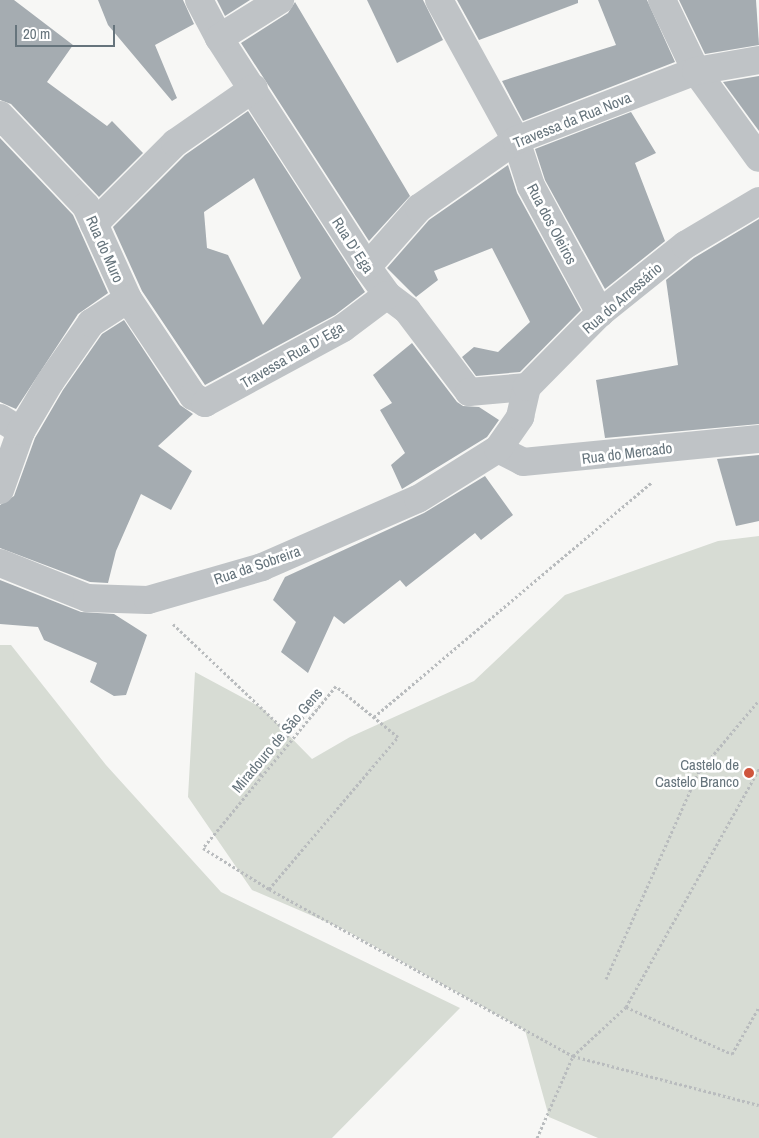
<!DOCTYPE html>
<meta charset="utf-8">
<style>
body{margin:0}
#map{position:relative;width:759px;height:1138px;overflow:hidden;background:#f7f7f5;font-family:"Archivo Narrow",sans-serif}
div>[style]{position:absolute}
.green>*{inset:0;background:#d7dcd4}
.building>*{inset:0;background:#a5acb1}
.path>*{height:3px;margin-top:-1.5px;transform-origin:0;background:repeating-linear-gradient(90deg,#b9bcbe 0 2.5px,transparent 0 5px)}
.minor>*{height:28px;margin:-14px;padding:0 14px;transform-origin:14px;border-radius:14px;background:#bfc3c6}
.dots>*{width:14px;height:14px;translate:-50% -50%;box-sizing:border-box;border:2px solid #fff;border-radius:50%}
span{translate:-50% -50%;white-space:nowrap;text-align:center;line-height:1.15;-webkit-text-stroke:5px #fff;paint-order:stroke}
.street-label{font-size:15px;color:#66747c}
.poi-label{font-size:15px;color:#66747c}
.right{translate:-100% -50%;text-align:right}
.scale{position:absolute;left:15px;top:25px;width:100px;height:22px;box-sizing:border-box;border:2px solid #66747c;border-top:0;padding-left:6px;font-size:15px;line-height:18px;white-space:nowrap;color:#66747c;-webkit-text-stroke:4px #fff;paint-order:stroke}
</style>
<div id="map">
<div class="green">
<i style="clip-path:polygon(759px 536px,759px 1138px,598px 1138px,549px 1117px,525px 1030px,343px 929px,252px 890px,188px 797px,195px 672px,262px 708px,312px 759px,350px 737px,474px 681px,565px 595px,718px 541px)"></i>
<i style="clip-path:polygon(0 645px,11px 645px,106px 765px,221px 892px,460px 1008px,332px 1138px,0 1138px)"></i>
</div>
<div class="building">
<i style="clip-path:polygon(0 0,14px 0,73px 45px,47px 82px,107px 126px,112px 121px,143px 153px,99px 197px,11px 104px,0 100px)"></i>
<i style="clip-path:polygon(98px 0,183px 0,194px 24px,155px 45px,177px 98px,172px 101px,108px 25px)"></i>
<i style="clip-path:polygon(217px 0,250px 0,225px 16px)"></i>
<i style="clip-path:polygon(367px 0,423px 0,443px 40px,397px 63px)"></i>
<i style="clip-path:polygon(457px 0,578px 0,578px 3px,479px 40px)"></i>
<i style="clip-path:polygon(598px 0,647px 0,675px 62px,523px 121px,502px 81px,616px 45px)"></i>
<i style="clip-path:polygon(679px 0,756px 0,759px 45px,705px 54px)"></i>
<i style="clip-path:polygon(295px 2px,410px 196px,369px 241px,241px 43px,288px 13px)"></i>
<i style="clip-path:polygon(759px 76px,759px 131px,723px 82px)"></i>
<i style="clip-path:polygon(evenodd,248px 111px,365px 292px,335px 315px,205px 385px,142px 291px,113px 227px,185px 155px,248px 111px,254px 178px,301px 278px,263px 325px,228px 255px,207px 248px,204px 212px,254px 178px)"></i>
<i style="clip-path:polygon(631px 112px,656px 153px,635px 163px,665px 241px,605px 289px,545px 180px,535px 149px)"></i>
<i style="clip-path:polygon(0 138px,73px 215px,108px 293px,78px 314px,16px 409px,0 402px)"></i>
<i style="clip-path:polygon(508px 165px,517px 193px,581px 310px,520px 372px,476px 376px,462px 357px,474px 347px,498px 352px,530px 322px,492px 248px,434px 271px,438px 280px,416px 297px,387px 268px,429px 220px)"></i>
<i style="clip-path:polygon(759px 219px,759px 424px,605px 438px,596px 380px,678px 365px,666px 280px,694px 258px)"></i>
<i style="clip-path:polygon(124px 320px,180px 405px,193px 414px,158px 446px,192px 471px,171px 510px,141px 494px,116px 551px,108px 583px,90px 582px,0 548px,0 505px,14px 496px,35px 438px,63px 390px,102px 334px)"></i>
<i style="clip-path:polygon(412px 343px,457px 402px,463px 406px,479px 407px,499px 420px,487px 437px,402px 489px,391px 465px,405px 453px,380px 410px,392px 403px,373px 375px)"></i>
<i style="clip-path:polygon(759px 455px,759px 521px,736px 526px,717px 459px)"></i>
<i style="clip-path:polygon(485px 476px,513px 515px,481px 540px,475px 533px,406px 587px,400px 580px,344px 624px,334px 616px,308px 673px,281px 652px,296px 622px,273px 600px,285px 577px,424px 513px)"></i>
<i style="clip-path:polygon(0 580px,81px 612px,114px 614px,147px 635px,126px 695px,114px 696px,90px 682px,97px 663px,44px 640px,38px 627px,0 624px)"></i>
</div>
<div class="path">
<i style="left:173px;top:624px;width:160px;rotate:43.5deg"></i>
<i style="left:374px;top:717px;width:364px;rotate:-40.2deg"></i>
<i style="left:261px;top:775px;width:4px;rotate:-135deg"></i>
<i style="left:258px;top:772px;width:49px;rotate:-50.8deg"></i>
<i style="left:289px;top:734px;width:38px;rotate:-50deg"></i>
<i style="left:313px;top:705px;width:6px;rotate:31deg"></i>
<i style="left:269px;top:889px;width:199px;rotate:-49.7deg"></i>
<i style="left:398px;top:737px;width:80px;rotate:-140.6deg"></i>
<i style="left:336px;top:686px;width:210px;rotate:129.4deg"></i>
<i style="left:203px;top:848px;width:78px;rotate:31.8deg"></i>
<i style="left:269px;top:889px;width:347px;rotate:28.8deg"></i>
<i style="left:573px;top:1056px;width:192px;rotate:14.8deg"></i>
<i style="left:606px;top:979px;width:226px;rotate:-65.9deg"></i>
<i style="left:698px;top:773px;width:95px;rotate:-50.1deg"></i>
<i style="left:626px;top:1007px;width:116px;rotate:23.9deg"></i>
<i style="left:732px;top:1054px;width:54px;rotate:-60.1deg"></i>
<i style="left:537px;top:1138px;width:90px;rotate:-66.3deg"></i>
<i style="left:573px;top:1056px;width:72px;rotate:-42.8deg"></i>
<i style="left:626px;top:1007px;width:273px;rotate:-60.8deg"></i>
</div>
<div class="minor">
<i style="left:199px;top:0;width:43px;rotate:62.2deg"></i>
<i style="left:219px;top:38px;width:273px;rotate:57.1deg"></i>
<i style="left:367px;top:267px;width:34px;rotate:54deg"></i>
<i style="left:387px;top:295px;width:25px;rotate:37deg"></i>
<i style="left:407px;top:310px;width:103px;rotate:52.9deg"></i>
<i style="left:469px;top:392px;width:58px;rotate:-4.9deg"></i>
<i style="left:439px;top:0;width:160px;rotate:61.2deg"></i>
<i style="left:516px;top:140px;width:48px;rotate:71.9deg"></i>
<i style="left:531px;top:186px;width:145px;rotate:61.5deg"></i>
<i style="left:662px;top:0;width:79px;rotate:64.4deg"></i>
<i style="left:696px;top:71px;width:107px;rotate:54.1deg"></i>
<i style="left:219px;top:38px;width:72px;rotate:-31.9deg"></i>
<i style="left:0;top:115px;width:125px;rotate:46.6deg"></i>
<i style="left:86px;top:206px;width:102px;rotate:65.7deg"></i>
<i style="left:128px;top:299px;width:117px;rotate:56.2deg"></i>
<i style="left:193px;top:396px;width:14px;rotate:30deg"></i>
<i style="left:205px;top:403px;width:157px;rotate:-28.5deg"></i>
<i style="left:343px;top:328px;width:55px;rotate:-36.9deg"></i>
<i style="left:94px;top:224px;width:115px;rotate:-45deg"></i>
<i style="left:175px;top:143px;width:96px;rotate:-34.8deg"></i>
<i style="left:367px;top:267px;width:79px;rotate:-48.6deg"></i>
<i style="left:419px;top:208px;width:118px;rotate:-35deg"></i>
<i style="left:516px;top:140px;width:193px;rotate:-21deg"></i>
<i style="left:696px;top:71px;width:64px;rotate:-9.9deg"></i>
<i style="left:0;top:418px;width:25px;rotate:32deg"></i>
<i style="left:498px;top:449px;width:28px;rotate:27deg"></i>
<i style="left:523px;top:462px;width:237px;rotate:-5.6deg"></i>
<i style="left:0;top:490px;width:63px;rotate:-70.4deg"></i>
<i style="left:21px;top:431px;width:57px;rotate:-59.4deg"></i>
<i style="left:50px;top:382px;width:72px;rotate:-55.2deg"></i>
<i style="left:91px;top:323px;width:44px;rotate:-33deg"></i>
<i style="left:0;top:563px;width:94px;rotate:21.9deg"></i>
<i style="left:87px;top:598px;width:61px;rotate:1.9deg"></i>
<i style="left:148px;top:600px;width:119px;rotate:-16.1deg"></i>
<i style="left:262px;top:567px;width:170px;rotate:-23.6deg"></i>
<i style="left:418px;top:499px;width:94px;rotate:-32deg"></i>
<i style="left:498px;top:449px;width:39px;rotate:-55deg"></i>
<i style="left:520px;top:417px;width:31px;rotate:-77deg"></i>
<i style="left:527px;top:387px;width:104px;rotate:-45.4deg"></i>
<i style="left:600px;top:313px;width:109px;rotate:-38.7deg"></i>
<i style="left:685px;top:245px;width:86px;rotate:-30.7deg"></i>
</div>
<div class="dots">
<i style="left:749px;top:773px;background:#cf553d"></i>
</div>
<div class="street-label">
<span style="left:572px;top:120px;rotate:-22deg">Travessa da Rua Nova</span>
<span style="left:552px;top:224px;rotate:62deg">Rua dos Oleiros</span>
<span style="left:353px;top:245px;rotate:57deg">Rua D' Ega</span>
<span style="left:105px;top:249px;rotate:66deg">Rua do Muro</span>
<span style="left:622px;top:298px;rotate:-41deg">Rua do Arressário</span>
<span style="left:292px;top:355px;rotate:-30deg">Travessa Rua D' Ega</span>
<span style="left:627px;top:453px;rotate:-7deg">Rua do Mercado</span>
<span style="left:257px;top:565px;rotate:-19deg">Rua da Sobreira</span>
<span style="left:277px;top:740px;rotate:-50deg">Miradouro de São Gens</span>
</div>
<div class="poi-label">
<span class="right" style="left:739px;top:773px">Castelo de<br>Castelo Branco</span>
</div>
<div class="scale">20 m</div>
</div>
